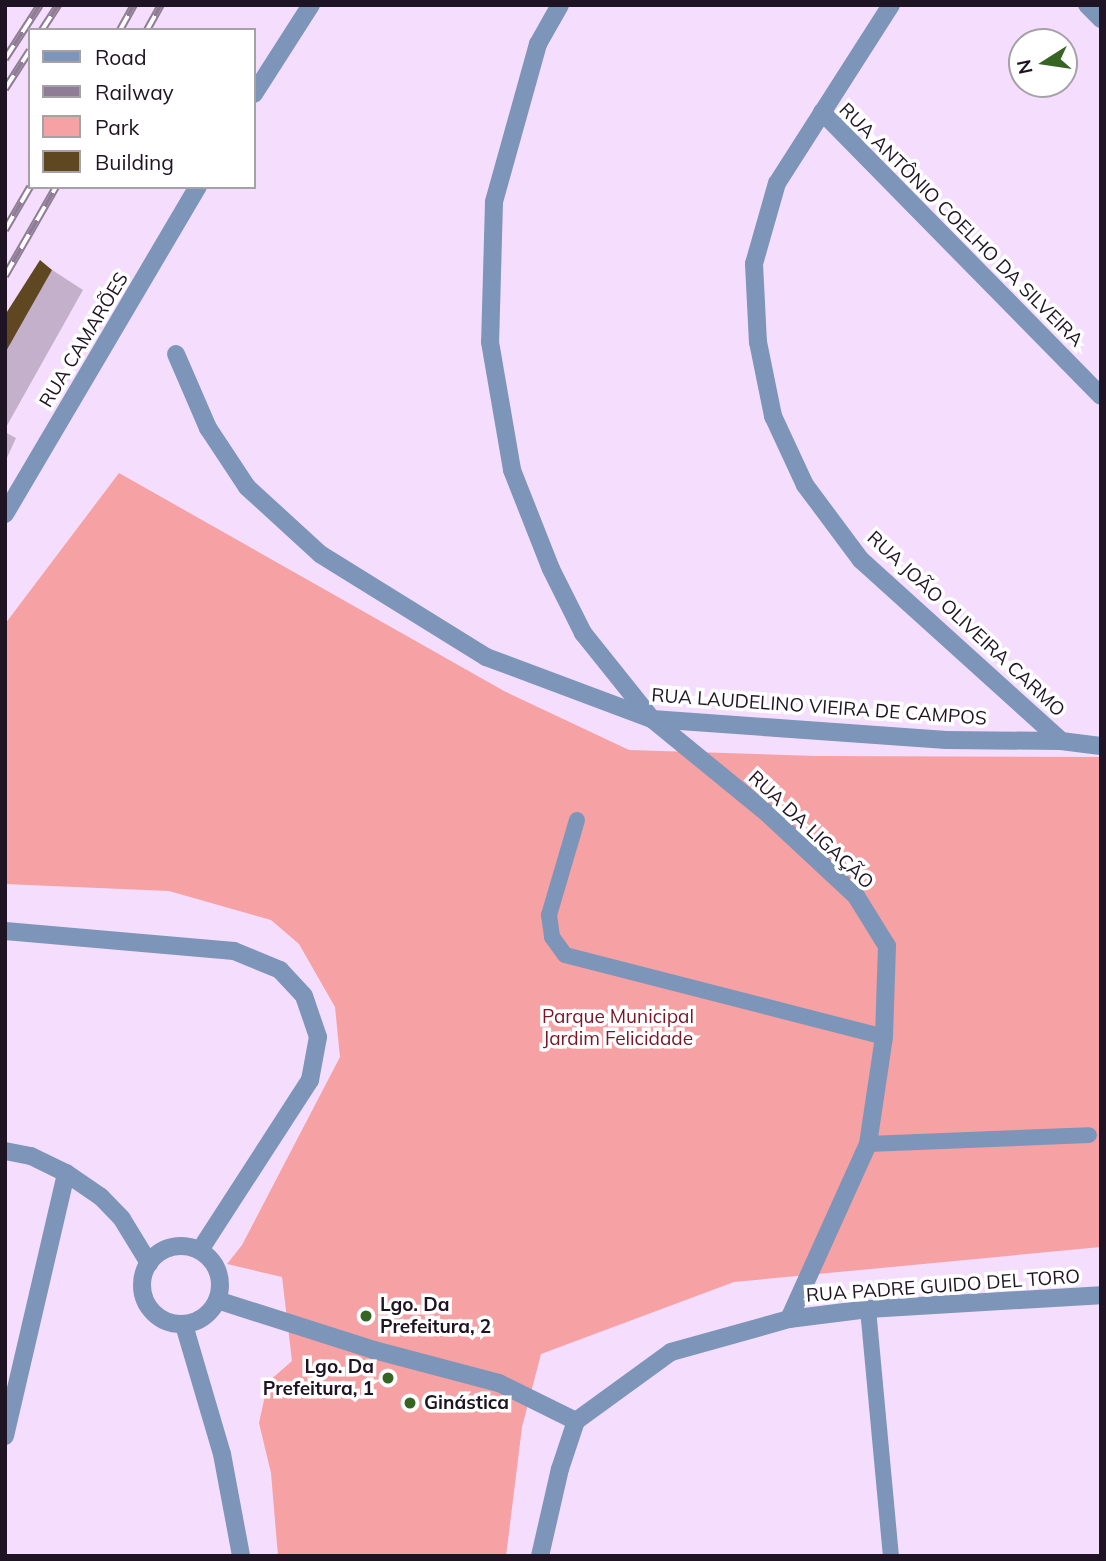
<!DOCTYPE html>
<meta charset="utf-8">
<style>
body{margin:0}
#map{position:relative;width:1106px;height:1561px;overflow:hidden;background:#f5ddfd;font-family:Mulish,sans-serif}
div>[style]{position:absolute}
.green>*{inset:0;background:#f6a1a3}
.shadow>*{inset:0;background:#0003}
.building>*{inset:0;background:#5f4821}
.lane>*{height:16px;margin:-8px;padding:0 8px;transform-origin:8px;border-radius:8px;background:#7c95b9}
.street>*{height:18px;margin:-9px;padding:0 9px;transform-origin:9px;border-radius:9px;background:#7c95b9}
.street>.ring{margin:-9px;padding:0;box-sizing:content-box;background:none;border:18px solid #7c95b9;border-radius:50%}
.rail>*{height:8px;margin-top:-4px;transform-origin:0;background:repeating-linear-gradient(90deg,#fff 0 16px,#8f7d95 0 32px);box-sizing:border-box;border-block:2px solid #8f7d95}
.dots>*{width:19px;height:19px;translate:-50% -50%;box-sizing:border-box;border:4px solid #fff;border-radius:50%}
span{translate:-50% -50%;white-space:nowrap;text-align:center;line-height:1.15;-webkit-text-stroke:7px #fff;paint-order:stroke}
.street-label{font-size:19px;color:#1f1423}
.park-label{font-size:19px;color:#791626}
.poi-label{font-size:19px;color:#1f1423;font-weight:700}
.left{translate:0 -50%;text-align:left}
.right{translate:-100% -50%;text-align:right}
.frame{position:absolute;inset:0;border:7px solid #1f1423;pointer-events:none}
.legend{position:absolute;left:28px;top:28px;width:228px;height:161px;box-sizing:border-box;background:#fff;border:2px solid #a5a1a7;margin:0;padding:9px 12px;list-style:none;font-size:21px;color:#1f1423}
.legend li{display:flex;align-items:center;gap:14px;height:35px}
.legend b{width:35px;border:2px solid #a5a1a7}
.north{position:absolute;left:1008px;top:28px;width:70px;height:70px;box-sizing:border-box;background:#fff;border:2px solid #a5a1a7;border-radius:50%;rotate:258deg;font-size:19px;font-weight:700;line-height:28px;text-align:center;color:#1f1423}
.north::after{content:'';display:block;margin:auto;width:24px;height:32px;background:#366423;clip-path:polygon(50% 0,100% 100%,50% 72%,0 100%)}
</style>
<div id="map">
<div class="green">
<i style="clip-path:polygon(119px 473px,504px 691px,629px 750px,817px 756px,1101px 757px,1101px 1247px,734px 1282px,541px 1354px,522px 1427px,506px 1556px,278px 1556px,271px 1473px,259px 1423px,268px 1382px,292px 1361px,282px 1277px,227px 1264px,242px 1245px,340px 1057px,335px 1007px,299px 944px,271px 920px,169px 891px,5px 884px,5px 624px)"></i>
</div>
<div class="shadow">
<i style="clip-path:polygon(40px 262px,83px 290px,5px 429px,5px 318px)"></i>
<i style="clip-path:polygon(5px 432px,16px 438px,5px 462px)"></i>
</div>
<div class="building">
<i style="clip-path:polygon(40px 260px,52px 270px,5px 353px,5px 315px)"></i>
</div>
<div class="lane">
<i style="left:577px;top:820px;width:99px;rotate:106.4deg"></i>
<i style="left:549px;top:915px;width:22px;rotate:82deg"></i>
<i style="left:552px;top:937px;width:22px;rotate:54deg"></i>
<i style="left:565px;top:955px;width:329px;rotate:14.4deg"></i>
<i style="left:868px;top:1144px;width:221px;rotate:-2.3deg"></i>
<i style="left:868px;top:1309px;width:248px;rotate:84.7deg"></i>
</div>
<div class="street">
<i style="left:560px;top:5px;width:45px;rotate:119.4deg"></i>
<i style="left:538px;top:44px;width:164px;rotate:105.6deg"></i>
<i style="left:494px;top:202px;width:140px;rotate:91.6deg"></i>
<i style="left:490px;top:342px;width:130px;rotate:80.2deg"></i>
<i style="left:512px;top:470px;width:106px;rotate:68.5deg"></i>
<i style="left:551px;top:569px;width:72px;rotate:63.4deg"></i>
<i style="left:583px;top:633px;width:110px;rotate:51.3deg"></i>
<i style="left:652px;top:719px;width:149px;rotate:39.3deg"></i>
<i style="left:767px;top:813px;width:122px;rotate:43deg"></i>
<i style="left:856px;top:896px;width:59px;rotate:58.2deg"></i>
<i style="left:887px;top:946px;width:91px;rotate:91.9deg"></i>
<i style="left:884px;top:1037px;width:108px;rotate:98.5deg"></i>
<i style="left:868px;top:1144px;width:192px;rotate:114.3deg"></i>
<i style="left:891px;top:5px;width:211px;rotate:122.6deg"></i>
<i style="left:777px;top:183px;width:84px;rotate:105.9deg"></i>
<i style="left:754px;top:264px;width:78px;rotate:87.1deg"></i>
<i style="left:758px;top:342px;width:76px;rotate:78.5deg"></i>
<i style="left:773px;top:416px;width:76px;rotate:65.1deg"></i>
<i style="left:805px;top:485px;width:94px;rotate:53.3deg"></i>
<i style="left:861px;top:560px;width:270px;rotate:42.1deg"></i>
<i style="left:1087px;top:5px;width:20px;rotate:45deg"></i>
<i style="left:254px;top:94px;width:106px;rotate:-57.4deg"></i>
<i style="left:822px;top:112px;width:398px;rotate:45.5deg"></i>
<i style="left:176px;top:354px;width:81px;rotate:66.6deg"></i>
<i style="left:208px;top:428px;width:71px;rotate:56.5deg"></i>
<i style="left:247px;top:487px;width:99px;rotate:42.5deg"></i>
<i style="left:320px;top:554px;width:195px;rotate:31.8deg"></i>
<i style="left:486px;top:657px;width:177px;rotate:20.5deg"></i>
<i style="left:652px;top:719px;width:295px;rotate:4.1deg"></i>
<i style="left:946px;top:740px;width:115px;rotate:0.5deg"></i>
<i style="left:1061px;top:741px;width:40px;rotate:7.1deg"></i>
<i style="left:5px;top:514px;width:380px;rotate:-59.5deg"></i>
<i style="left:5px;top:931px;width:230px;rotate:5deg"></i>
<i style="left:234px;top:951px;width:50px;rotate:22.4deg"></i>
<i style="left:280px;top:970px;width:35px;rotate:47deg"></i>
<i style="left:304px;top:996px;width:43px;rotate:71.1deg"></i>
<i style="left:318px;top:1037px;width:44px;rotate:100.5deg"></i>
<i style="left:310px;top:1080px;width:202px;rotate:122.9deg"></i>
<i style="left:5px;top:1151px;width:26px;rotate:11deg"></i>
<i style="left:31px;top:1156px;width:39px;rotate:26deg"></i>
<i style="left:66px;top:1173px;width:42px;rotate:34.4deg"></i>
<i style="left:101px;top:1197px;width:30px;rotate:46deg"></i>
<i style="left:122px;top:1219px;width:52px;rotate:58.5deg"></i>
<i class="ring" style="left:142px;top:1246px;width:60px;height:60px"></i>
<i style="left:217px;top:1300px;width:165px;rotate:17.7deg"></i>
<i style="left:374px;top:1350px;width:129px;rotate:14.8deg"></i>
<i style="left:499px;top:1383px;width:86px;rotate:26.3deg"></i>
<i style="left:184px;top:1325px;width:134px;rotate:73.6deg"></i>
<i style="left:222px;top:1454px;width:104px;rotate:79.4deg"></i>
<i style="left:5px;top:1436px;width:270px;rotate:-76.9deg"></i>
<i style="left:540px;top:1556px;width:89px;rotate:-77.1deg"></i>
<i style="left:560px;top:1469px;width:51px;rotate:-71.6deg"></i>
<i style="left:576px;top:1421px;width:117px;rotate:-36deg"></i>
<i style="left:671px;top:1352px;width:123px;rotate:-15.6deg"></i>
<i style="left:789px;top:1319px;width:80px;rotate:-7.2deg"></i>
<i style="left:868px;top:1309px;width:233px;rotate:-3.4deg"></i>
</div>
<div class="rail">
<i style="left:42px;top:30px;width:30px;rotate:-57deg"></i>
<i style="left:120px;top:30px;width:29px;rotate:-61deg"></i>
<i style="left:147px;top:30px;width:29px;rotate:-61deg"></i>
<i style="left:5px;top:59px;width:64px;rotate:-57.1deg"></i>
<i style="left:5px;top:89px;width:46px;rotate:-57.3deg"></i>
<i style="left:5px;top:230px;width:50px;rotate:-59.8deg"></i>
<i style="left:5px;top:276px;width:103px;rotate:-60.2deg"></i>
</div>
<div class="dots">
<i style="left:366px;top:1316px;background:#366423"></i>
<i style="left:388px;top:1378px;background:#366423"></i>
<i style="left:410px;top:1403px;background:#366423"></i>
</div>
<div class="street-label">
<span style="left:961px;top:225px;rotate:45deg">RUA ANTÔNIO COELHO DA SILVEIRA</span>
<span style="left:84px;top:340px;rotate:-59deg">RUA CAMARÕES</span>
<span style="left:966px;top:624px;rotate:43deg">RUA JOÃO OLIVEIRA CARMO</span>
<span style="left:819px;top:707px;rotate:4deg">RUA LAUDELINO VIEIRA DE CAMPOS</span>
<span style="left:811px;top:830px;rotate:43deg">RUA DA LIGAÇÃO</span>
<span style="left:943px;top:1286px;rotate:-4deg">RUA PADRE GUIDO DEL TORO</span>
</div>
<div class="park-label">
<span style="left:618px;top:1028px">Parque Municipal<br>Jardim Felicidade</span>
</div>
<div class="poi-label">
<span class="left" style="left:380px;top:1316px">Lgo. Da<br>Prefeitura, 2</span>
<span class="right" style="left:374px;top:1378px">Lgo. Da<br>Prefeitura, 1</span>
<span class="left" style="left:424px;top:1403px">Ginástica</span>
</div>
<div class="frame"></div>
<ul class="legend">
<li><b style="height:9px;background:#7c95b9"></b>Road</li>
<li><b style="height:9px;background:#8f7d95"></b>Railway</li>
<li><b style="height:19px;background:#f6a1a3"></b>Park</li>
<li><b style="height:19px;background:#5f4821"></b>Building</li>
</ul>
<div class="north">N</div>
</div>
